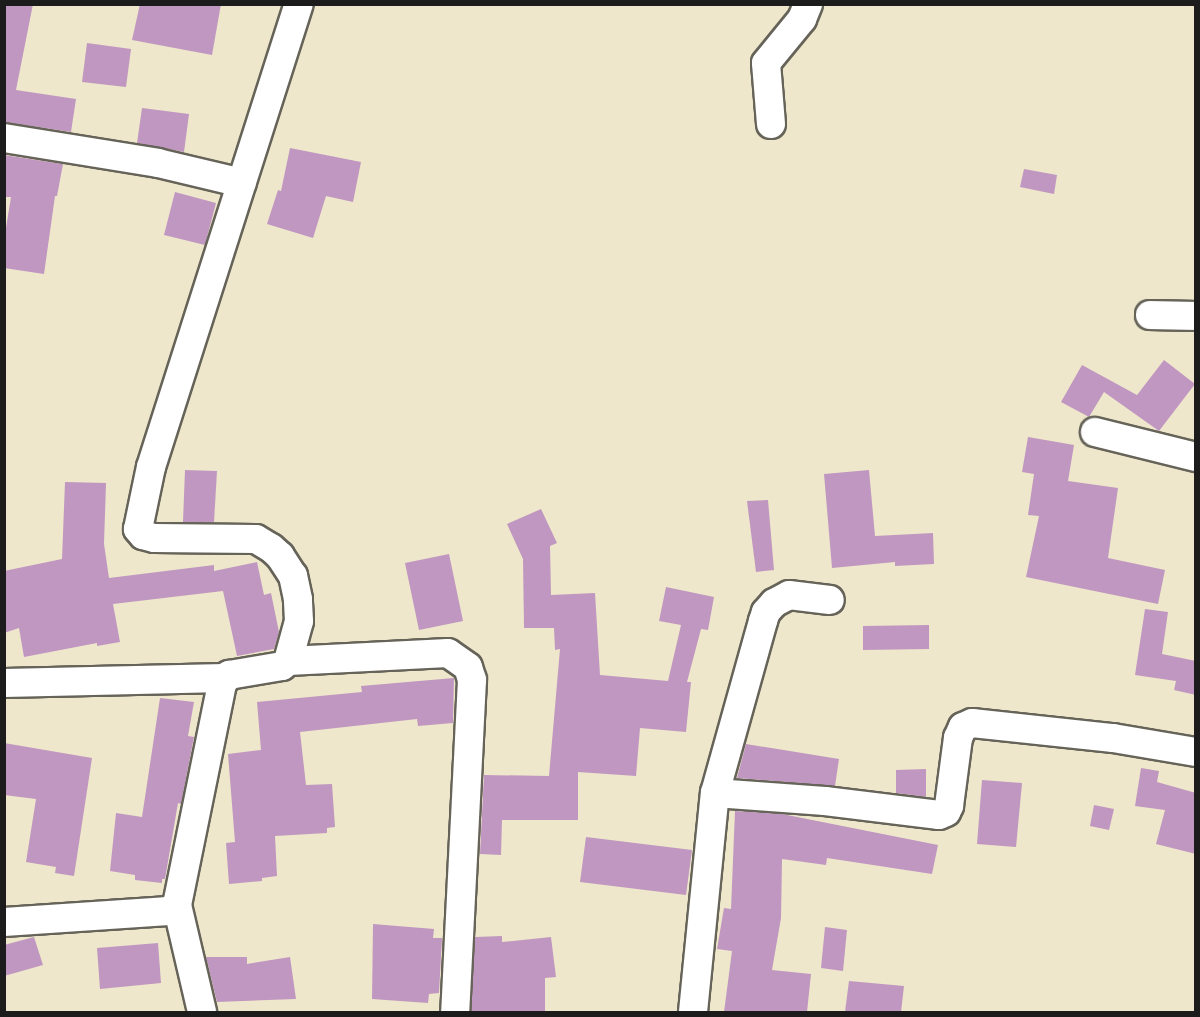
<!DOCTYPE html>
<style>
body{margin:0}
#map{position:relative;width:1200px;height:1017px;overflow:hidden;background:#eee7cb;font-family:"IM FELL English",serif}
div>[style]{position:absolute}
.building>*{inset:0;background:#c097c0}
.roads{filter:drop-shadow(2px 0 #666359) drop-shadow(-2px 0 #666359) drop-shadow(0 2px #666359) drop-shadow(0 -2px #666359)}
.minor>*{height:28px;margin:-14px;padding:0 14px;transform-origin:14px;border-radius:14px;background:#fff}
span{translate:-50% -50%;white-space:nowrap;text-align:center;line-height:1.15;-webkit-text-stroke:4.5px #fcf5e5;paint-order:stroke}
.frame{position:absolute;inset:0;border:6px solid #1c1c1c;pointer-events:none}
</style>
<div id="map">
<div class="building">
<i style="clip-path:polygon(4px 4px,33px 4px,16px 90px,76px 99px,71px 132px,4px 122px)"></i>
<i style="clip-path:polygon(140px 4px,221px 4px,212px 55px,132px 40px)"></i>
<i style="clip-path:polygon(87px 43px,131px 49px,126px 87px,82px 82px)"></i>
<i style="clip-path:polygon(142px 108px,189px 114px,184px 152px,137px 143px)"></i>
<i style="clip-path:polygon(290px 148px,361px 162px,353px 202px,326px 196px,313px 238px,267px 224px,278px 190px,281px 191px)"></i>
<i style="clip-path:polygon(4px 155px,63px 164px,57px 196px,55px 196px,44px 274px,4px 268px,4px 240px,11px 197px,4px 197px)"></i>
<i style="clip-path:polygon(1024px 169px,1057px 175px,1054px 194px,1020px 187px)"></i>
<i style="clip-path:polygon(175px 192px,216px 203px,205px 245px,164px 235px)"></i>
<i style="clip-path:polygon(1164px 360px,1195px 384px,1159px 431px,1104px 392px,1089px 417px,1061px 402px,1082px 365px,1137px 395px)"></i>
<i style="clip-path:polygon(1028px 437px,1074px 445px,1068px 481px,1118px 488px,1108px 558px,1165px 570px,1158px 604px,1026px 577px,1039px 516px,1028px 515px,1034px 474px,1022px 472px)"></i>
<i style="clip-path:polygon(185px 470px,217px 471px,214px 522px,183px 522px)"></i>
<i style="clip-path:polygon(869px 470px,875px 536px,933px 533px,934px 564px,895px 566px,895px 562px,832px 568px,824px 474px)"></i>
<i style="clip-path:polygon(65px 482px,106px 483px,104px 544px,109px 578px,214px 565px,214px 571px,257px 562px,264px 595px,271px 593px,279px 632px,274px 649px,237px 656px,223px 591px,113px 604px,120px 642px,97px 646px,97px 643px,24px 657px,19px 628px,4px 633px,4px 571px,62px 559px)"></i>
<i style="clip-path:polygon(768px 500px,774px 570px,756px 572px,747px 501px)"></i>
<i style="clip-path:polygon(541px 509px,557px 543px,550px 546px,551px 595px,595px 593px,600px 675px,668px 681px,681px 625px,659px 621px,666px 587px,714px 597px,708px 630px,701px 629px,687px 682px,691px 682px,686px 732px,640px 728px,636px 776px,578px 772px,578px 820px,502px 820px,501px 855px,480px 854px,484px 775px,549px 776px,560px 649px,555px 650px,554px 628px,524px 628px,523px 559px,507px 524px)"></i>
<i style="clip-path:polygon(449px 554px,463px 621px,419px 630px,405px 563px)"></i>
<i style="clip-path:polygon(1145px 609px,1168px 612px,1162px 654px,1196px 661px,1196px 695px,1174px 690px,1176px 681px,1135px 675px)"></i>
<i style="clip-path:polygon(929px 625px,929px 649px,863px 650px,863px 626px)"></i>
<i style="clip-path:polygon(454px 678px,453px 723px,418px 726px,417px 719px,300px 732px,306px 785px,332px 784px,335px 827px,327px 828px,327px 833px,275px 836px,277px 876px,262px 878px,262px 881px,229px 884px,226px 843px,235px 842px,228px 754px,261px 750px,257px 702px,362px 692px,361px 686px)"></i>
<i style="clip-path:polygon(160px 698px,194px 702px,188px 736px,194px 737px,181px 804px,178px 803px,165px 879px,162px 879px,162px 883px,135px 880px,135px 875px,110px 871px,116px 813px,142px 817px)"></i>
<i style="clip-path:polygon(4px 743px,92px 758px,74px 876px,55px 873px,56px 867px,26px 862px,36px 799px,4px 795px)"></i>
<i style="clip-path:polygon(746px 744px,839px 759px,835px 786px,737px 778px)"></i>
<i style="clip-path:polygon(1141px 768px,1159px 771px,1157px 782px,1196px 793px,1196px 854px,1156px 844px,1165px 810px,1135px 806px)"></i>
<i style="clip-path:polygon(926px 769px,926px 797px,896px 793px,896px 770px)"></i>
<i style="clip-path:polygon(982px 780px,1022px 783px,1016px 847px,977px 844px)"></i>
<i style="clip-path:polygon(1094px 805px,1114px 809px,1109px 830px,1090px 826px)"></i>
<i style="clip-path:polygon(735px 811px,782px 814px,938px 845px,932px 874px,827px 858px,826px 865px,782px 859px,781px 918px,772px 970px,811px 974px,807px 1012px,724px 1012px,732px 951px,717px 949px,724px 908px,731px 909px)"></i>
<i style="clip-path:polygon(586px 837px,692px 850px,686px 895px,580px 882px)"></i>
<i style="clip-path:polygon(373px 924px,434px 929px,433px 938px,442px 938px,439px 993px,429px 994px,428px 1003px,372px 999px)"></i>
<i style="clip-path:polygon(825px 927px,847px 930px,843px 971px,821px 968px)"></i>
<i style="clip-path:polygon(502px 936px,502px 942px,551px 937px,556px 977px,545px 978px,545px 1012px,471px 1012px,475px 937px)"></i>
<i style="clip-path:polygon(34px 937px,43px 965px,4px 976px,4px 945px)"></i>
<i style="clip-path:polygon(158px 943px,161px 983px,100px 989px,97px 948px)"></i>
<i style="clip-path:polygon(206px 957px,247px 957px,247px 964px,290px 957px,296px 999px,217px 1002px)"></i>
<i style="clip-path:polygon(849px 981px,904px 986px,901px 1012px,845px 1012px)"></i>
</div>
<div class="roads">
<div class="minor">
<i style="left:771px;top:124px;width:61px;rotate:-94.7deg"></i>
<i style="left:766px;top:63px;width:57px;rotate:-50.7deg"></i>
<i style="left:802px;top:19px;width:16px;rotate:-68deg"></i>
<i style="left:4px;top:138px;width:156px;rotate:9.2deg"></i>
<i style="left:158px;top:163px;width:86px;rotate:13.4deg"></i>
<i style="left:1150px;top:315px;width:46px;rotate:1.2deg"></i>
<i style="left:1095px;top:432px;width:104px;rotate:13.9deg"></i>
<i style="left:288px;top:661px;width:160px;rotate:-2.9deg"></i>
<i style="left:448px;top:653px;width:24px;rotate:35deg"></i>
<i style="left:468px;top:667px;width:14px;rotate:73deg"></i>
<i style="left:472px;top:680px;width:332px;rotate:92.9deg"></i>
<i style="left:4px;top:683px;width:221px;rotate:-1.3deg"></i>
<i style="left:715px;top:793px;width:110px;rotate:4.2deg"></i>
<i style="left:825px;top:801px;width:115px;rotate:7deg"></i>
<i style="left:939px;top:815px;width:8px;rotate:-23deg"></i>
<i style="left:946px;top:812px;width:7px;rotate:-63deg"></i>
<i style="left:949px;top:806px;width:69px;rotate:-82.5deg"></i>
<i style="left:958px;top:738px;width:12px;rotate:-66deg"></i>
<i style="left:963px;top:727px;width:10px;rotate:-24deg"></i>
<i style="left:972px;top:723px;width:142px;rotate:6.1deg"></i>
<i style="left:1113px;top:738px;width:84px;rotate:9.6deg"></i>
<i style="left:177px;top:905px;width:110px;rotate:76.8deg"></i>
<i style="left:4px;top:922px;width:165px;rotate:-3.8deg"></i>
<i style="left:169px;top:911px;width:10px;rotate:-37deg"></i>
<i style="left:177px;top:905px;width:227px;rotate:-78.5deg"></i>
<i style="left:222px;top:683px;width:11px;rotate:-49deg"></i>
<i style="left:229px;top:675px;width:54px;rotate:-9.6deg"></i>
<i style="left:282px;top:666px;width:8px;rotate:-40deg"></i>
<i style="left:288px;top:661px;width:41px;rotate:-74.6deg"></i>
<i style="left:299px;top:621px;width:22px;rotate:-93deg"></i>
<i style="left:298px;top:599px;width:24px;rotate:-102deg"></i>
<i style="left:293px;top:576px;width:24px;rotate:-123deg"></i>
<i style="left:280px;top:556px;width:12px;rotate:-138deg"></i>
<i style="left:271px;top:548px;width:17px;rotate:-149deg"></i>
<i style="left:256px;top:539px;width:102px;rotate:-179.4deg"></i>
<i style="left:154px;top:538px;width:11px;rotate:-165deg"></i>
<i style="left:143px;top:535px;width:8px;rotate:-130deg"></i>
<i style="left:138px;top:529px;width:63px;rotate:-78.2deg"></i>
<i style="left:151px;top:467px;width:486px;rotate:-72.3deg"></i>
<i style="left:693px;top:1012px;width:220px;rotate:-84.3deg"></i>
<i style="left:715px;top:793px;width:179px;rotate:-74.4deg"></i>
<i style="left:763px;top:621px;width:9px;rotate:-72deg"></i>
<i style="left:766px;top:612px;width:12px;rotate:-48deg"></i>
<i style="left:774px;top:603px;width:17px;rotate:-28deg"></i>
<i style="left:789px;top:595px;width:41px;rotate:7deg"></i>
</div>
</div>
<div class="frame"></div>
</div>
